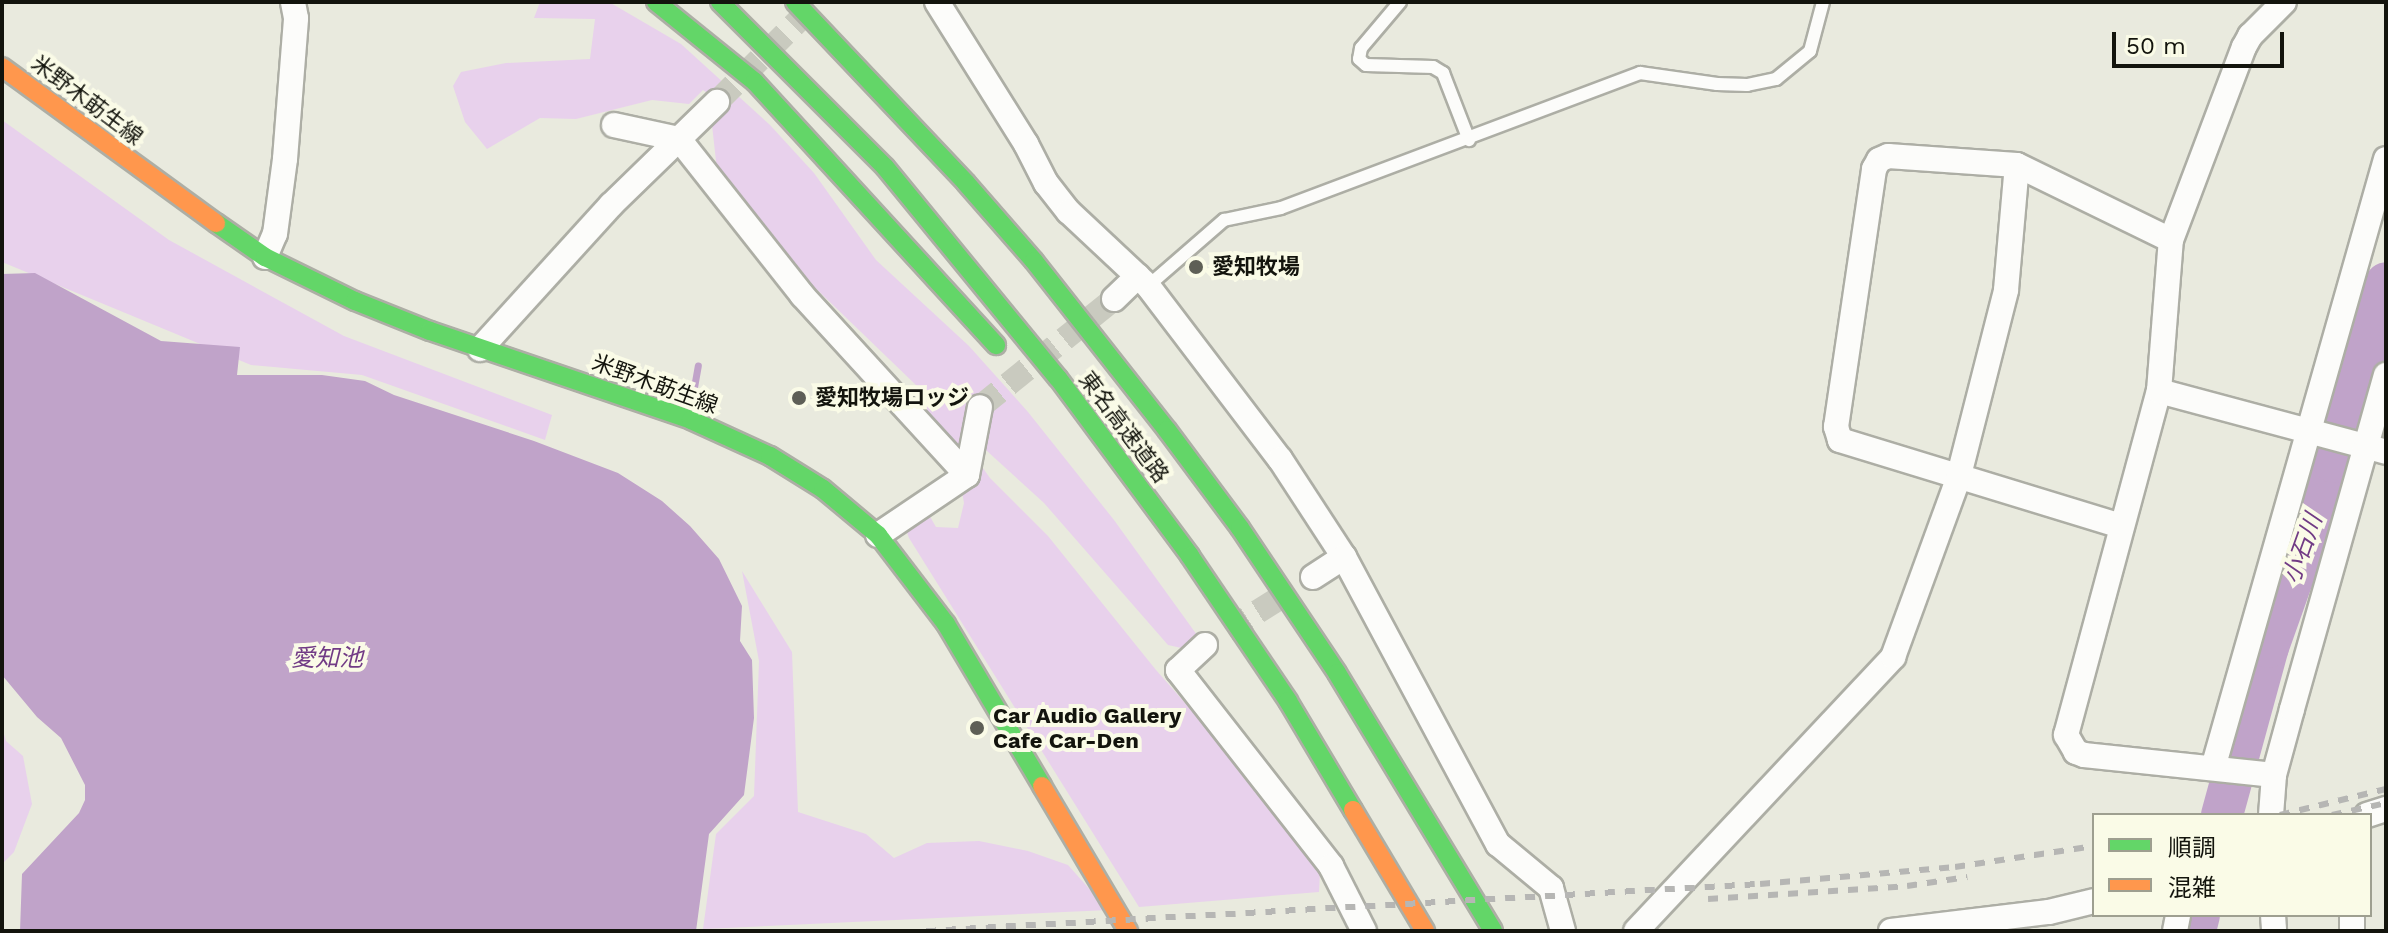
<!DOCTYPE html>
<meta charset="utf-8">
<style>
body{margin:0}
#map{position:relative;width:2388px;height:933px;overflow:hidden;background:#e9eade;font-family:"Work Sans","Noto Sans JP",sans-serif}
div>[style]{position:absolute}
.green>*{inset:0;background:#e8d1ec}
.water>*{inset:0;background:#c0a3c9}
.stream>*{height:7px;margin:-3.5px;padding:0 3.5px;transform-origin:3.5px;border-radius:3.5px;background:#c0a3c9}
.river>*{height:42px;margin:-21px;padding:0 21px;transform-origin:21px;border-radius:21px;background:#c0a3c9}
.street-tunnel>*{height:24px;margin-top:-12px;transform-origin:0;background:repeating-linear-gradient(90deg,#c9cabf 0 24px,transparent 0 36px)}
.roads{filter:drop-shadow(2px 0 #adaea5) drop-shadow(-2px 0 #adaea5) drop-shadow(0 2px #adaea5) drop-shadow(0 -2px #adaea5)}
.lane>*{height:12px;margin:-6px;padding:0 6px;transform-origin:6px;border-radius:6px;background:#fcfcfa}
.street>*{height:24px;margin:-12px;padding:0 12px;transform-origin:12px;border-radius:12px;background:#fcfcfa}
.fast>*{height:18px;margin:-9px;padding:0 9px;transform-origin:9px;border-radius:9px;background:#63d668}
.slow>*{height:18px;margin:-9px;padding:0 9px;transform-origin:9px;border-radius:9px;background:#ff974d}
.rail>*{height:6px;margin-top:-3px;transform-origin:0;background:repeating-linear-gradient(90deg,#b6b6b4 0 10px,transparent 0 20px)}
.dots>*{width:22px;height:22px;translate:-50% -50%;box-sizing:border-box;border:4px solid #fafbe7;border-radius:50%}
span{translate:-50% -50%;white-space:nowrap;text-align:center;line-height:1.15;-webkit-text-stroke:8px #fafbe7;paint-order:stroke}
.street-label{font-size:22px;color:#13140d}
.poi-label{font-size:22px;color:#13140d;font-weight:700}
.left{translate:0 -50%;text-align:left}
.water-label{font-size:24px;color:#713b85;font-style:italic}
.frame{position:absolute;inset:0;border:4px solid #13140d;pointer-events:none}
.legend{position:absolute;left:2092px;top:813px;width:280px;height:104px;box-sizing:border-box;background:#fafbe7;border:2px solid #9e9f90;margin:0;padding:10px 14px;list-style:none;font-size:24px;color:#13140d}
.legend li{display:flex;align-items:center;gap:16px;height:40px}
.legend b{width:40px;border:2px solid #9e9f90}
.scale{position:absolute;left:2112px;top:32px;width:172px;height:36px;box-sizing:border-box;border:4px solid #13140d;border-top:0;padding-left:10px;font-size:24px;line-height:28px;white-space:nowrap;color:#13140d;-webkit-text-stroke:6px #fafbe7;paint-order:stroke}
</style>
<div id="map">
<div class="green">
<i style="clip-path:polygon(540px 2px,609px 2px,681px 44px,770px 125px,814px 173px,876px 260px,969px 346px,1028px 412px,1114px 520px,1197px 635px,1186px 649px,1168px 645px,1044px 503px,965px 431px,967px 446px,990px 478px,1048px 536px,1156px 670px,1260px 788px,1320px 873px,1319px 892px,1139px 907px,909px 538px,898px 508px,917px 494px,936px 527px,958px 528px,964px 503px,954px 449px,928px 419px,918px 387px,805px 278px,722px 215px,712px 125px,729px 108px,703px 90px,689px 104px,652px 100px,576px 119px,540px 118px,487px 149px,465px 122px,453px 86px,461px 72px,506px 63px,590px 59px,595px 19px,534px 18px)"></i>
<i style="clip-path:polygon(2px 120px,169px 240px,344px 336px,552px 415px,545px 440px,362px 375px,251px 365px,2px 262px)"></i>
<i style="clip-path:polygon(742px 571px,792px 652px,798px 812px,866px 834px,894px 858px,927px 843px,979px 841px,1028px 851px,1068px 865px,1108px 910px,703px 929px,716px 834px,754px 796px,759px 661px)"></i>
<i style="clip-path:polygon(2px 727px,6px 741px,23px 756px,32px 804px,14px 852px,2px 864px)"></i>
</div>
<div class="water">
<i style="clip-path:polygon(35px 273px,161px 341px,240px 347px,237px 375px,322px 375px,365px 381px,394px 395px,534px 441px,618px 473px,662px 501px,690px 526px,719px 559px,742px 606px,740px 641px,752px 660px,754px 718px,744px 795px,709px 834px,696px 931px,20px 931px,22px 874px,79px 813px,85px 800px,85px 785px,61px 738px,37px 717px,2px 675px,2px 274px)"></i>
</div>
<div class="stream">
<i style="left:693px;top:393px;width:28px;rotate:-80deg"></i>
</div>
<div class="river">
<i style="left:2222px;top:815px;width:174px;rotate:-74.7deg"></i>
<i style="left:2268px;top:647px;width:196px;rotate:-70.4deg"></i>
<i style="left:2334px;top:462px;width:186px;rotate:-73.8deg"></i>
<i style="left:2195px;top:931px;width:16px;rotate:-76deg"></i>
</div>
<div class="street-tunnel">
<i style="left:717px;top:102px;width:136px;rotate:-45deg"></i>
<i style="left:980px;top:407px;width:172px;rotate:-38.9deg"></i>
<i style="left:1227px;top:631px;width:79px;rotate:-32.1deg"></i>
</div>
<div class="roads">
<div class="lane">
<i style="left:1400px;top:2px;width:60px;rotate:130.3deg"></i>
<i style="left:1361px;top:48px;width:11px;rotate:100deg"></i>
<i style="left:1359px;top:59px;width:9px;rotate:41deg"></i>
<i style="left:1366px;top:65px;width:67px;rotate:1.7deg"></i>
<i style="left:1433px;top:67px;width:12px;rotate:31deg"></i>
<i style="left:1443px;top:73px;width:72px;rotate:68.8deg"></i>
<i style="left:1148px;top:286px;width:101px;rotate:-41deg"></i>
<i style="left:1224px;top:220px;width:58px;rotate:-11.9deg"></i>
<i style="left:1281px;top:208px;width:384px;rotate:-20.6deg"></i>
<i style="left:1640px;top:73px;width:78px;rotate:8.1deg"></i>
<i style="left:1717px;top:84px;width:30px;rotate:2deg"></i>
<i style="left:1747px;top:85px;width:30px;rotate:-12deg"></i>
<i style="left:1776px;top:79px;width:44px;rotate:-39.5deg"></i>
<i style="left:1810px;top:51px;width:51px;rotate:-75.1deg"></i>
</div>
<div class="street">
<i style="left:937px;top:2px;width:168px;rotate:57.9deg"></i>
<i style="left:1026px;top:144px;width:44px;rotate:62.9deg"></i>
<i style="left:1046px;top:183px;width:37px;rotate:52deg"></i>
<i style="left:1069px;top:212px;width:108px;rotate:43.1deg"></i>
<i style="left:1148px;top:286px;width:218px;rotate:52.7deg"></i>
<i style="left:1280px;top:459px;width:117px;rotate:56.9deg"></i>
<i style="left:1344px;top:557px;width:326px;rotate:61.8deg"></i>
<i style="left:1498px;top:844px;width:69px;rotate:39.7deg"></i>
<i style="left:1551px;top:888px;width:45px;rotate:74.4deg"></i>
<i style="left:614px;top:125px;width:66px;rotate:12.2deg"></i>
<i style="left:679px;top:139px;width:199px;rotate:51.7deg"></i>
<i style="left:802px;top:295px;width:244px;rotate:47.5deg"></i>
<i style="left:265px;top:257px;width:25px;rotate:-67deg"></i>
<i style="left:275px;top:234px;width:76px;rotate:-82.4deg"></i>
<i style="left:285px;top:159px;width:141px;rotate:-85.5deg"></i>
<i style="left:296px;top:18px;width:16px;rotate:-101deg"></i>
<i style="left:1114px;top:299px;width:33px;rotate:-44deg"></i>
<i style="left:480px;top:349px;width:195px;rotate:-47.7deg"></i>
<i style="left:611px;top:205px;width:148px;rotate:-44.2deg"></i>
<i style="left:2159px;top:391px;width:235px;rotate:15deg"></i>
<i style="left:967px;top:475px;width:69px;rotate:-79.2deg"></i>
<i style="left:2121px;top:526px;width:294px;rotate:-163deg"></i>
<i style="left:1840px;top:440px;width:14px;rotate:-107deg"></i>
<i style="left:1836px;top:427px;width:261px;rotate:-81.6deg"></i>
<i style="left:1874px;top:169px;width:10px;rotate:-61deg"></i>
<i style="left:1879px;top:160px;width:10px;rotate:-24deg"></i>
<i style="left:1888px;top:156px;width:129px;rotate:4deg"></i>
<i style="left:2017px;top:165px;width:171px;rotate:26deg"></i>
<i style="left:878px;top:535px;width:107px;rotate:-34deg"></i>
<i style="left:1313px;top:577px;width:37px;rotate:-33deg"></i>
<i style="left:1205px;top:645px;width:37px;rotate:137deg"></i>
<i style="left:1178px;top:670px;width:249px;rotate:52deg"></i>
<i style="left:1331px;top:866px;width:73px;rotate:63.1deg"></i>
<i style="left:2213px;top:768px;width:633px;rotate:-74.14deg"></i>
<i style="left:2274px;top:775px;width:191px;rotate:-174deg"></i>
<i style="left:2084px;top:755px;width:9px;rotate:-159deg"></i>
<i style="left:2076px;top:752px;width:20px;rotate:-120deg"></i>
<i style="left:2066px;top:735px;width:356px;rotate:-74.9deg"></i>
<i style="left:2159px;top:391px;width:151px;rotate:-85.5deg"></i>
<i style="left:2171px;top:240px;width:206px;rotate:-69.3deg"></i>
<i style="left:2244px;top:47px;width:13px;rotate:-61deg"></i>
<i style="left:2250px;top:36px;width:48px;rotate:-45deg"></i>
<i style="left:2271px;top:815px;width:40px;rotate:-85.7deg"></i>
<i style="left:2274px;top:775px;width:68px;rotate:-74.7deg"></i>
<i style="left:2292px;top:709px;width:347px;rotate:-74.3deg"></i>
<i style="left:2367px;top:815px;width:20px;rotate:-18deg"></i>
<i style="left:2273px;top:915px;width:16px;rotate:86deg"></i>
<i style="left:1636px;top:931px;width:376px;rotate:-46.8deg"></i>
<i style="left:1893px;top:657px;width:189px;rotate:-69.9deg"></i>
<i style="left:1958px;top:479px;width:195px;rotate:-75.7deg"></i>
<i style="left:2006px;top:290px;width:125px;rotate:-85deg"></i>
<i style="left:1891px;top:931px;width:159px;rotate:-6.9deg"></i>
<i style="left:2049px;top:912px;width:46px;rotate:-13.7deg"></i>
<i style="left:2175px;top:931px;width:16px;rotate:-79deg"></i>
<i style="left:2352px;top:931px;width:16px;rotate:-90deg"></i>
</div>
<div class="fast">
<i style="left:656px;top:2px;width:127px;rotate:38.9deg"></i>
<i style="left:755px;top:82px;width:357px;rotate:47.5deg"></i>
<i style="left:720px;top:2px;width:233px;rotate:45deg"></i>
<i style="left:885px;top:167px;width:273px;rotate:50.7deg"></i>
<i style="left:1058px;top:378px;width:222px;rotate:53.4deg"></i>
<i style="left:1190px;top:556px;width:175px;rotate:55.9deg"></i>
<i style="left:1288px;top:701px;width:127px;rotate:59.2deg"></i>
<i style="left:795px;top:2px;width:249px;rotate:46.6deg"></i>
<i style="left:966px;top:183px;width:103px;rotate:48.9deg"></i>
<i style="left:1034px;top:261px;width:215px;rotate:51.8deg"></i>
<i style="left:1167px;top:430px;width:122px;rotate:53.3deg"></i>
<i style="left:1240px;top:528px;width:174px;rotate:56.2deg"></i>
<i style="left:1337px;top:673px;width:301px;rotate:58.8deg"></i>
<i style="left:216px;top:223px;width:60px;rotate:34.8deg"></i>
<i style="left:265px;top:257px;width:100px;rotate:26.1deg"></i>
<i style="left:355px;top:301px;width:81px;rotate:21.8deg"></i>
<i style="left:430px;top:331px;width:276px;rotate:18.8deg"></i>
<i style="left:691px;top:420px;width:87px;rotate:24.5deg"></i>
<i style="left:770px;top:456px;width:62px;rotate:31.9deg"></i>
<i style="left:823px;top:489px;width:72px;rotate:39.9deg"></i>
<i style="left:878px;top:535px;width:112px;rotate:52.6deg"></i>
<i style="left:946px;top:624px;width:188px;rotate:59.3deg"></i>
</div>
<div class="slow">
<i style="left:2px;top:67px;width:265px;rotate:36.1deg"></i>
<i style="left:1042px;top:786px;width:169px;rotate:59.3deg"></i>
<i style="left:1353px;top:810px;width:141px;rotate:59.2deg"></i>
</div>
</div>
<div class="rail">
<i style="left:2280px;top:815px;width:109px;rotate:-13.8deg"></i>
<i style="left:2332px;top:815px;width:55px;rotate:-12.5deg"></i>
<i style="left:1708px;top:899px;width:199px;rotate:-3.7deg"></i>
<i style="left:1907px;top:886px;width:61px;rotate:-8.5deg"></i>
<i style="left:926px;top:931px;width:835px;rotate:-3.23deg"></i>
<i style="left:1760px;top:884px;width:196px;rotate:-5deg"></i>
<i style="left:1955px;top:867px;width:141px;rotate:-8.6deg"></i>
</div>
<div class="dots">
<i style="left:1196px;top:267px;background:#5e5f56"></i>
<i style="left:799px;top:398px;background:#5e5f56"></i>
<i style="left:977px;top:728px;background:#5e5f56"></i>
</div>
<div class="street-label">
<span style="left:87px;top:100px;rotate:37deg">米野木莇生線</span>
<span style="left:655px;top:384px;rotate:20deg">米野木莇生線</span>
<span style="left:1124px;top:427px;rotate:53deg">東名高速道路</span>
</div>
<div class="poi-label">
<span class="left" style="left:1212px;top:267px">愛知牧場</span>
<span class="left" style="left:815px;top:398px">愛知牧場ロッジ</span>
<span class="left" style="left:993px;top:728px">Car Audio Gallery<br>Cafe Car-Den</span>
</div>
<div class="water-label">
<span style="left:2303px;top:549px;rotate:-70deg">小石川</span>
<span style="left:327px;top:659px">愛知池</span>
</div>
<div class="frame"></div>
<ul class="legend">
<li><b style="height:10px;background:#63d668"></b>順調</li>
<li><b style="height:10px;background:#ff974d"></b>混雑</li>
</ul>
<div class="scale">50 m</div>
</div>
